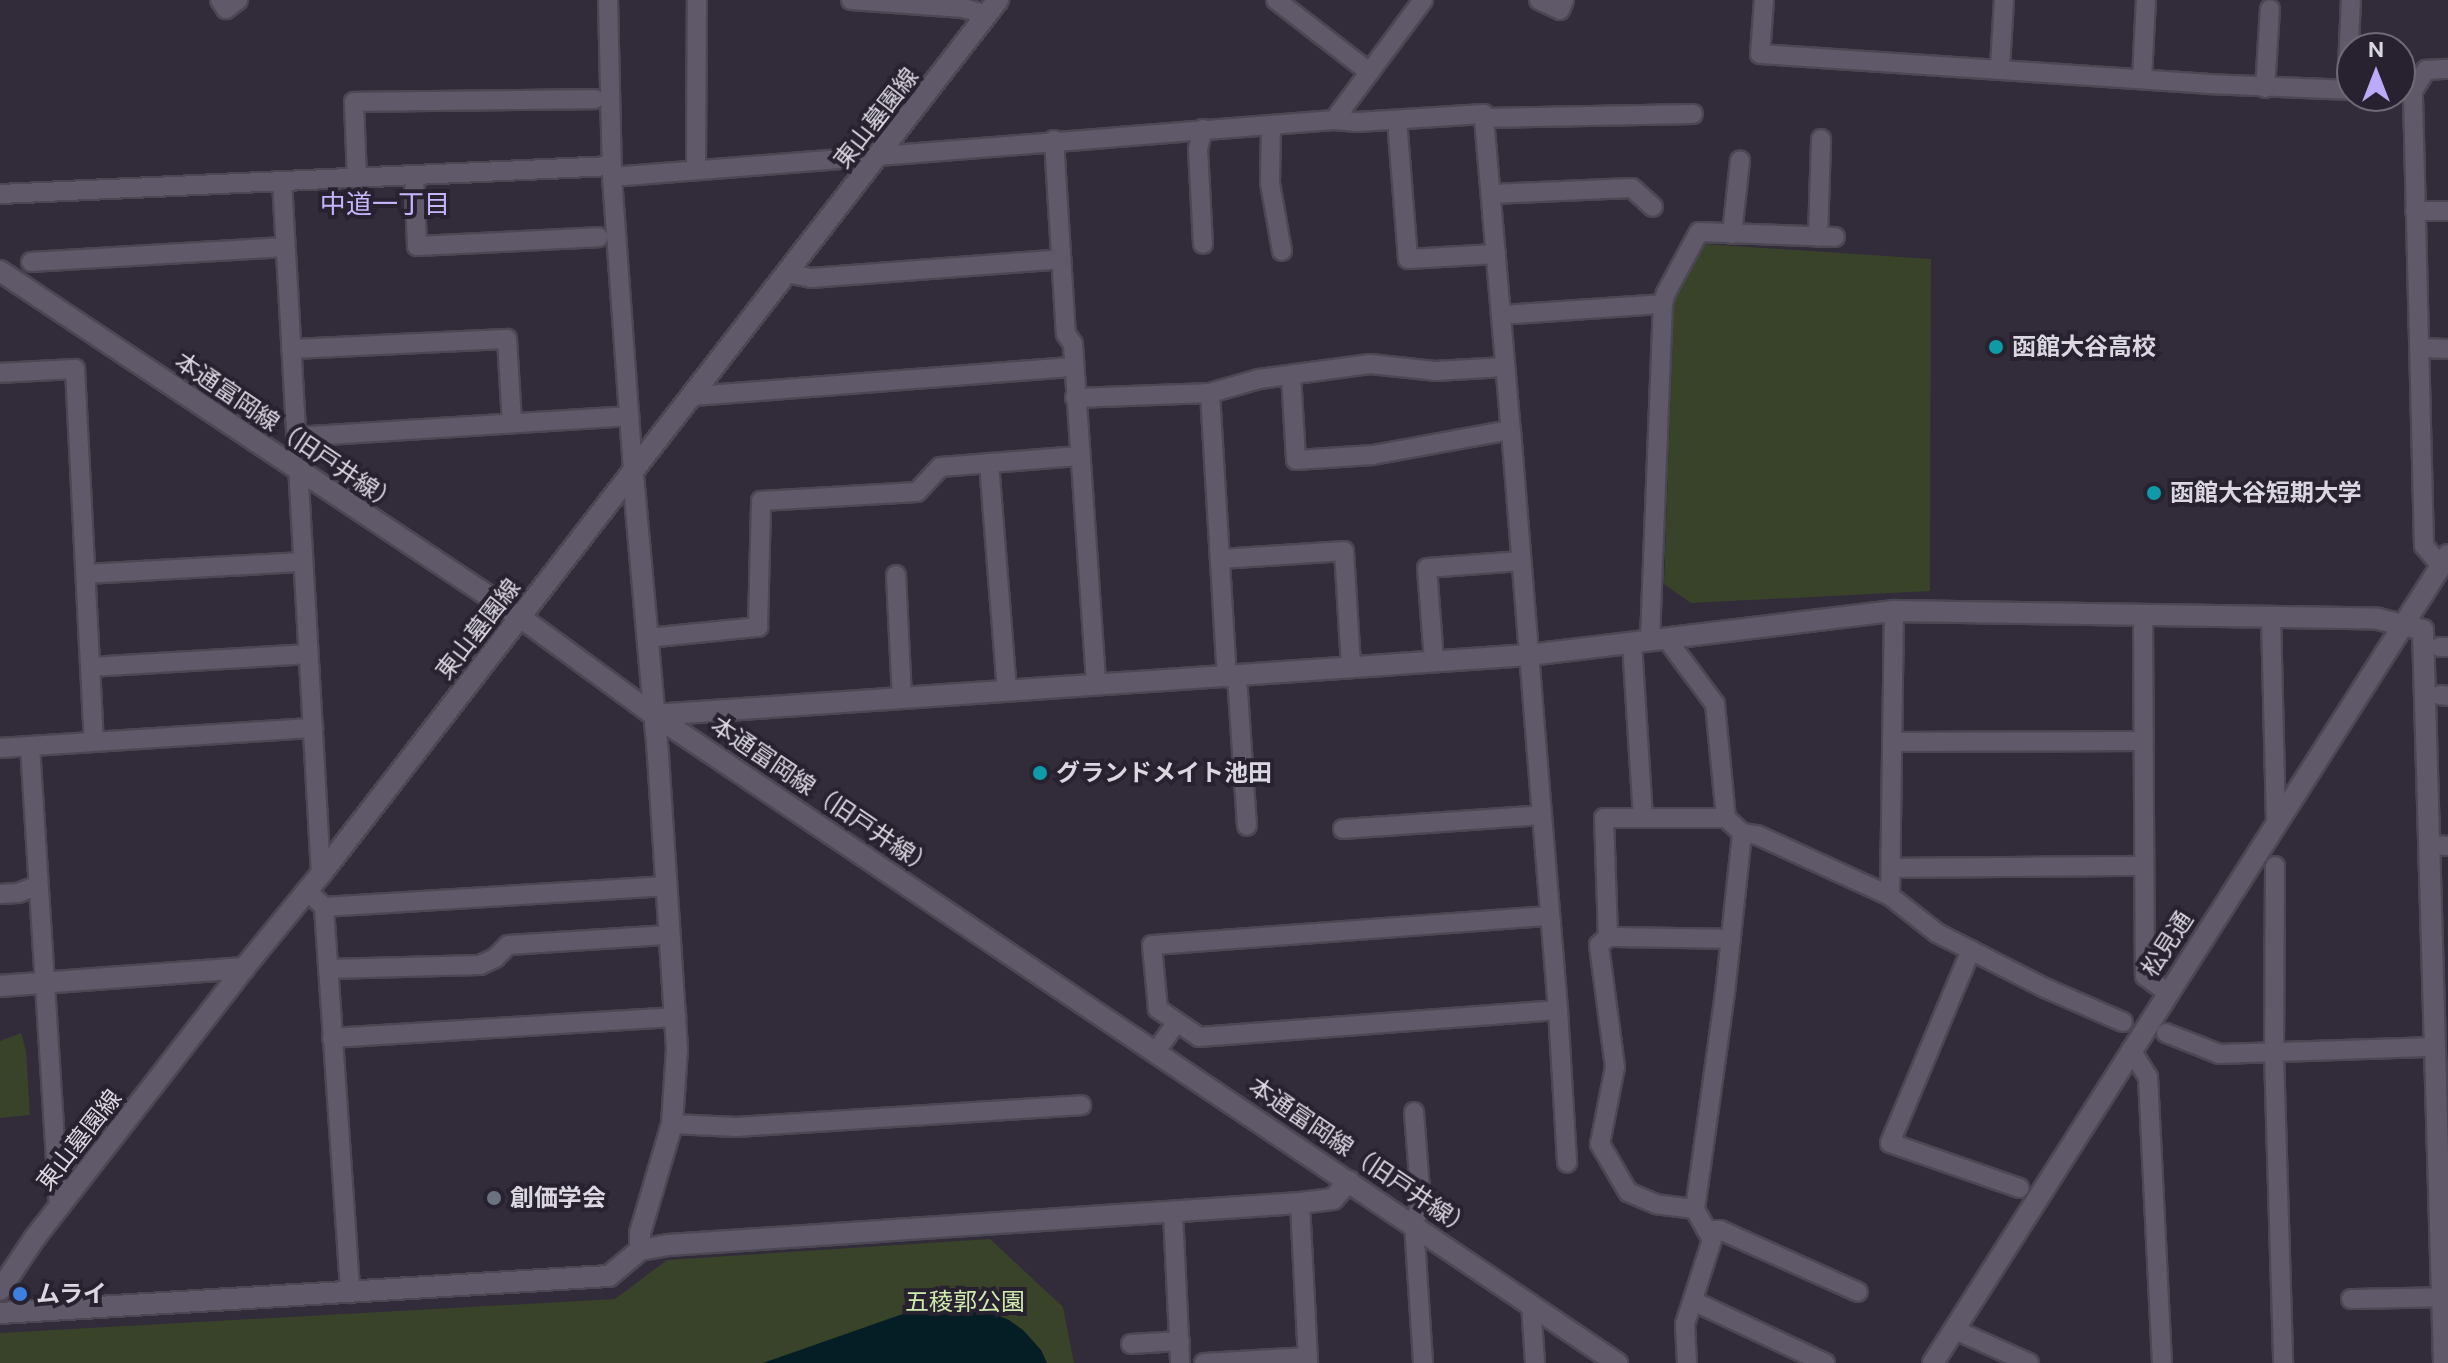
<!DOCTYPE html>
<meta charset="utf-8">
<style>
body{margin:0}
#map{position:relative;width:2448px;height:1363px;overflow:hidden;background:#322b3a;font-family:"DM Sans","Noto Sans JP",sans-serif}
div>[style]{position:absolute}
.green>*{inset:0;background:#38432a}
.water>*{inset:0;background:#051e25}
.roads{filter:drop-shadow(2px 0 #4b4753) drop-shadow(-2px 0 #4b4753) drop-shadow(0 2px #4b4753) drop-shadow(0 -2px #4b4753)}
.minor>*{height:18px;margin:-9px;padding:0 9px;transform-origin:9px;border-radius:9px;background:#5f5969}
.tertiary>*{height:20px;margin:-10px;padding:0 10px;transform-origin:10px;border-radius:10px;background:#5f5969}
.dots>*{width:22px;height:22px;translate:-50% -50%;box-sizing:border-box;border:4px solid #282230;border-radius:50%}
span{translate:-50% -50%;white-space:nowrap;text-align:center;line-height:1.15;-webkit-text-stroke:8px #282230;paint-order:stroke}
.street-label{font-size:24px;color:#dbd7e1}
.poi-label{font-size:24px;color:#dbd7e1;font-weight:700}
.left{translate:0 -50%;text-align:left}
.park-label{font-size:24px;color:#cfeaad}
.neighbourhood-label{font-size:26px;color:#c4b6fd}
.north{position:absolute;left:2336px;top:32px;width:80px;height:80px;box-sizing:border-box;background:#282230;border:2px solid #706a77;border-radius:50%;rotate:0deg;font-size:22px;font-weight:700;line-height:32px;text-align:center;color:#dbd7e1}
.north::after{content:'';display:block;margin:auto;width:28px;height:36px;background:#baaaf7;clip-path:polygon(50% 0,100% 100%,50% 72%,0 100%)}
</style>
<div id="map">
<div class="green">
<i style="clip-path:polygon(1705px 244px,1931px 259px,1930px 591px,1691px 603px,1664px 584px,1674px 296px)"></i>
<i style="clip-path:polygon(21px 1033px,26px 1050px,30px 1115px,0 1118px,0 1041px)"></i>
<i style="clip-path:polygon(990px 1239px,1063px 1307px,1074px 1363px,0 1363px,0 1333px,615px 1299px,667px 1260px)"></i>
</div>
<div class="water">
<i style="clip-path:polygon(966px 1302px,1009px 1320px,1023px 1330px,1041px 1350px,1047px 1363px,763px 1363px,934px 1303px)"></i>
</div>
<div class="roads">
<div class="minor">
<i style="left:220px;top:0;width:11px;rotate:56deg"></i>
<i style="left:226px;top:9px;width:15px;rotate:-37deg"></i>
<i style="left:608px;top:0;width:177px;rotate:88.7deg"></i>
<i style="left:612px;top:177px;width:297px;rotate:85.9deg"></i>
<i style="left:851px;top:0;width:112px;rotate:4.1deg"></i>
<i style="left:963px;top:8px;width:25px;rotate:16deg"></i>
<i style="left:1276px;top:0;width:118px;rotate:37.7deg"></i>
<i style="left:1539px;top:0;width:23px;rotate:25deg"></i>
<i style="left:1560px;top:10px;width:11px;rotate:-68deg"></i>
<i style="left:1764px;top:0;width:54px;rotate:94.2deg"></i>
<i style="left:1760px;top:54px;width:448px;rotate:3.8deg"></i>
<i style="left:2207px;top:84px;width:145px;rotate:2.4deg"></i>
<i style="left:2000px;top:67px;width:67px;rotate:-86.6deg"></i>
<i style="left:2142px;top:78px;width:78px;rotate:-87.1deg"></i>
<i style="left:2265px;top:88px;width:79px;rotate:-86.4deg"></i>
<i style="left:2347px;top:90px;width:90px;rotate:-87.5deg"></i>
<i style="left:1484px;top:118px;width:313px;rotate:85.1deg"></i>
<i style="left:1511px;top:430px;width:386px;rotate:85.4deg"></i>
<i style="left:1542px;top:815px;width:196px;rotate:85.3deg"></i>
<i style="left:1558px;top:1010px;width:360px;rotate:175.7deg"></i>
<i style="left:1199px;top:1037px;width:50px;rotate:-145.7deg"></i>
<i style="left:1158px;top:1009px;width:64px;rotate:-95.4deg"></i>
<i style="left:1152px;top:945px;width:399px;rotate:-4.2deg"></i>
<i style="left:1334px;top:120px;width:149px;rotate:-53.4deg"></i>
<i style="left:1397px;top:120px;width:139px;rotate:85.5deg"></i>
<i style="left:1408px;top:259px;width:88px;rotate:-3.3deg"></i>
<i style="left:1271px;top:125px;width:58px;rotate:91deg"></i>
<i style="left:1270px;top:183px;width:69px;rotate:80deg"></i>
<i style="left:1203px;top:129px;width:21px;rotate:104deg"></i>
<i style="left:1198px;top:149px;width:95px;rotate:87deg"></i>
<i style="left:1054px;top:140px;width:194px;rotate:86.5deg"></i>
<i style="left:1066px;top:334px;width:12px;rotate:55deg"></i>
<i style="left:1073px;top:344px;width:341px;rotate:86.1deg"></i>
<i style="left:696px;top:169px;width:169px;rotate:-89.7deg"></i>
<i style="left:414px;top:176px;width:70px;rotate:87.5deg"></i>
<i style="left:417px;top:246px;width:182px;rotate:-2.8deg"></i>
<i style="left:612px;top:177px;width:724px;rotate:-4.51deg"></i>
<i style="left:1334px;top:120px;width:23px;rotate:5deg"></i>
<i style="left:1357px;top:122px;width:127px;rotate:-3.6deg"></i>
<i style="left:1484px;top:114px;width:4px;rotate:90deg"></i>
<i style="left:1484px;top:118px;width:209px;rotate:-1.1deg"></i>
<i style="left:357px;top:178px;width:76px;rotate:-92.3deg"></i>
<i style="left:354px;top:102px;width:241px;rotate:-0.7deg"></i>
<i style="left:282px;top:181px;width:694px;rotate:86.78deg"></i>
<i style="left:0;top:194px;width:613px;rotate:-2.62deg"></i>
<i style="left:1491px;top:194px;width:141px;rotate:-2.4deg"></i>
<i style="left:1632px;top:188px;width:28px;rotate:42deg"></i>
<i style="left:2415px;top:211px;width:33px"></i>
<i style="left:1732px;top:234px;width:74px;rotate:-83.8deg"></i>
<i style="left:1818px;top:237px;width:98px;rotate:-88.2deg"></i>
<i style="left:31px;top:262px;width:254px;rotate:-3.4deg"></i>
<i style="left:786px;top:273px;width:25px;rotate:11deg"></i>
<i style="left:811px;top:278px;width:251px;rotate:-4.3deg"></i>
<i style="left:1501px;top:315px;width:162px;rotate:-3.9deg"></i>
<i style="left:2420px;top:348px;width:28px;rotate:2deg"></i>
<i style="left:291px;top:349px;width:216px;rotate:-2.7deg"></i>
<i style="left:507px;top:339px;width:84px;rotate:86.6deg"></i>
<i style="left:0;top:373px;width:75px;rotate:-3.1deg"></i>
<i style="left:75px;top:369px;width:373px;rotate:87.1deg"></i>
<i style="left:1291px;top:375px;width:85px;rotate:86.6deg"></i>
<i style="left:1296px;top:460px;width:77px;rotate:-3.7deg"></i>
<i style="left:1373px;top:455px;width:140px;rotate:-10.3deg"></i>
<i style="left:1210px;top:393px;width:285px;rotate:86.6deg"></i>
<i style="left:694px;top:396px;width:381px;rotate:-4.4deg"></i>
<i style="left:1075px;top:398px;width:135px;rotate:-2.1deg"></i>
<i style="left:1210px;top:393px;width:51px;rotate:-15.9deg"></i>
<i style="left:1259px;top:379px;width:112px;rotate:-7.7deg"></i>
<i style="left:1370px;top:364px;width:65px;rotate:6.1deg"></i>
<i style="left:1435px;top:371px;width:70px;rotate:-3.3deg"></i>
<i style="left:296px;top:437px;width:334px;rotate:-3.6deg"></i>
<i style="left:989px;top:463px;width:228px;rotate:85.5deg"></i>
<i style="left:1221px;top:559px;width:123px;rotate:-3.7deg"></i>
<i style="left:1344px;top:551px;width:116px;rotate:86.5deg"></i>
<i style="left:2441px;top:566px;width:26px;rotate:-130deg"></i>
<i style="left:2424px;top:546px;width:455px;rotate:-91.4deg"></i>
<i style="left:2413px;top:91px;width:25px;rotate:-58deg"></i>
<i style="left:2426px;top:70px;width:22px;rotate:-3deg"></i>
<i style="left:86px;top:574px;width:217px;rotate:-3.2deg"></i>
<i style="left:896px;top:575px;width:122px;rotate:87.2deg"></i>
<i style="left:2143px;top:614px;width:362px;rotate:89.7deg"></i>
<i style="left:2145px;top:976px;width:27px;rotate:36deg"></i>
<i style="left:2271px;top:617px;width:208px;rotate:88.6deg"></i>
<i style="left:647px;top:638px;width:112px;rotate:-5.7deg"></i>
<i style="left:758px;top:627px;width:126px;rotate:-88.6deg"></i>
<i style="left:761px;top:501px;width:156px;rotate:-3.3deg"></i>
<i style="left:917px;top:492px;width:34px;rotate:-47deg"></i>
<i style="left:940px;top:467px;width:139px;rotate:-4.5deg"></i>
<i style="left:1666px;top:638px;width:82px;rotate:53.4deg"></i>
<i style="left:1715px;top:704px;width:115px;rotate:84.5deg"></i>
<i style="left:1650px;top:640px;width:336px;rotate:-87.8deg"></i>
<i style="left:1663px;top:304px;width:11px;rotate:-75deg"></i>
<i style="left:1666px;top:293px;width:69px;rotate:-61.6deg"></i>
<i style="left:1699px;top:232px;width:136px;rotate:2.1deg"></i>
<i style="left:1632px;top:643px;width:175px;rotate:86.4deg"></i>
<i style="left:2439px;top:647px;width:9px"></i>
<i style="left:1434px;top:661px;width:93px;rotate:-94.3deg"></i>
<i style="left:1427px;top:568px;width:94px;rotate:-4.3deg"></i>
<i style="left:90px;top:667px;width:219px;rotate:-3.4deg"></i>
<i style="left:1237px;top:676px;width:150px;rotate:86.2deg"></i>
<i style="left:2440px;top:695px;width:8px;rotate:7deg"></i>
<i style="left:1892px;top:742px;width:251px;rotate:-0.2deg"></i>
<i style="left:30px;top:746px;width:463px;rotate:86.4deg"></i>
<i style="left:0;top:748px;width:314px;rotate:-3.7deg"></i>
<i style="left:1343px;top:829px;width:199px;rotate:-4deg"></i>
<i style="left:2429px;top:845px;width:19px;rotate:3deg"></i>
<i style="left:2275px;top:866px;width:187px;rotate:90.3deg"></i>
<i style="left:2274px;top:1053px;width:310px;rotate:88.3deg"></i>
<i style="left:1893px;top:868px;width:250px;rotate:-0.5deg"></i>
<i style="left:307px;top:891px;width:23px;rotate:43deg"></i>
<i style="left:324px;top:907px;width:387px;rotate:86.1deg"></i>
<i style="left:0;top:894px;width:18px;rotate:-3deg"></i>
<i style="left:18px;top:893px;width:22px;rotate:-21deg"></i>
<i style="left:1890px;top:896px;width:285px;rotate:-89.2deg"></i>
<i style="left:324px;top:907px;width:343px;rotate:-3.5deg"></i>
<i style="left:1608px;top:937px;width:119px;rotate:-91.9deg"></i>
<i style="left:1604px;top:818px;width:122px"></i>
<i style="left:1726px;top:818px;width:22px;rotate:43deg"></i>
<i style="left:1742px;top:833px;width:15px;rotate:8deg"></i>
<i style="left:1757px;top:835px;width:146px;rotate:24.6deg"></i>
<i style="left:1890px;top:896px;width:60px;rotate:38.2deg"></i>
<i style="left:1937px;top:933px;width:121px;rotate:27deg"></i>
<i style="left:2045px;top:988px;width:85px;rotate:23.6deg"></i>
<i style="left:1971px;top:950px;width:209px;rotate:112.8deg"></i>
<i style="left:1890px;top:1143px;width:137px;rotate:19.2deg"></i>
<i style="left:328px;top:969px;width:152px;rotate:-1.5deg"></i>
<i style="left:480px;top:965px;width:17px;rotate:-25deg"></i>
<i style="left:495px;top:958px;width:18px;rotate:-45deg"></i>
<i style="left:508px;top:945px;width:161px;rotate:-3.6deg"></i>
<i style="left:1558px;top:1010px;width:153px;rotate:86.6deg"></i>
<i style="left:2166px;top:1033px;width:57px;rotate:21.6deg"></i>
<i style="left:2219px;top:1054px;width:215px;rotate:-1.9deg"></i>
<i style="left:332px;top:1038px;width:345px;rotate:-3.5deg"></i>
<i style="left:2131px;top:1050px;width:32px;rotate:58deg"></i>
<i style="left:2148px;top:1077px;width:286px;rotate:87.2deg"></i>
<i style="left:1156px;top:1051px;width:34px;rotate:-54deg"></i>
<i style="left:1414px;top:1112px;width:91px;rotate:85.6deg"></i>
<i style="left:1421px;top:1203px;width:21px;rotate:109deg"></i>
<i style="left:1414px;top:1223px;width:140px;rotate:86.3deg"></i>
<i style="left:672px;top:1124px;width:64px;rotate:2.7deg"></i>
<i style="left:736px;top:1127px;width:346px;rotate:-3.6deg"></i>
<i style="left:1300px;top:1203px;width:160px;rotate:87.1deg"></i>
<i style="left:1695px;top:1209px;width:218px;rotate:-82.1deg"></i>
<i style="left:1725px;top:993px;width:161px;rotate:-83.9deg"></i>
<i style="left:1173px;top:1212px;width:151px;rotate:87.3deg"></i>
<i style="left:1708px;top:1230px;width:12px"></i>
<i style="left:1720px;top:1230px;width:151px;rotate:24.2deg"></i>
<i style="left:2351px;top:1299px;width:92px;rotate:-1.2deg"></i>
<i style="left:1693px;top:1301px;width:146px;rotate:25.2deg"></i>
<i style="left:1531px;top:1304px;width:59px;rotate:86.1deg"></i>
<i style="left:1955px;top:1330px;width:81px;rotate:24deg"></i>
<i style="left:1131px;top:1344px;width:49px;rotate:-3.5deg"></i>
<i style="left:1204px;top:1363px;width:104px;rotate:-3.3deg"></i>
<i style="left:1687px;top:1363px;width:39px;rotate:-93deg"></i>
<i style="left:1685px;top:1324px;width:88px;rotate:-72.2deg"></i>
<i style="left:1712px;top:1240px;width:35px;rotate:-119deg"></i>
<i style="left:1695px;top:1209px;width:39px;rotate:-173deg"></i>
<i style="left:1656px;top:1204px;width:30px;rotate:-157deg"></i>
<i style="left:1628px;top:1192px;width:56px;rotate:-120.3deg"></i>
<i style="left:1600px;top:1144px;width:78px;rotate:-79deg"></i>
<i style="left:1615px;top:1067px;width:123px;rotate:-97.5deg"></i>
<i style="left:1599px;top:945px;width:12px;rotate:-42deg"></i>
<i style="left:1608px;top:937px;width:123px;rotate:0.9deg"></i>
</div>
<div class="tertiary">
<i style="left:0;top:271px;width:625px;rotate:33.64deg"></i>
<i style="left:520px;top:617px;width:166px;rotate:36.2deg"></i>
<i style="left:654px;top:715px;width:1161px;rotate:33.94deg"></i>
<i style="left:654px;top:715px;width:877px;rotate:-3.92deg"></i>
<i style="left:1529px;top:655px;width:368px;rotate:-6.9deg"></i>
<i style="left:1894px;top:611px;width:484px;rotate:0.9deg"></i>
<i style="left:2378px;top:619px;width:46px;rotate:13.7deg"></i>
<i style="left:2423px;top:630px;width:733px;rotate:88.36deg"></i>
<i style="left:0;top:986px;width:245px;rotate:-4.2deg"></i>
<i style="left:640px;top:1250px;width:28px;rotate:-10deg"></i>
<i style="left:668px;top:1245px;width:633px;rotate:-3.8deg"></i>
<i style="left:1300px;top:1203px;width:33px;rotate:-7deg"></i>
<i style="left:1333px;top:1199px;width:24px;rotate:-48deg"></i>
<i style="left:0;top:1290px;width:61px;rotate:-56.3deg"></i>
<i style="left:34px;top:1239px;width:343px;rotate:-52.2deg"></i>
<i style="left:244px;top:968px;width:122px;rotate:-50.7deg"></i>
<i style="left:321px;top:874px;width:1106px;rotate:-52.24deg"></i>
<i style="left:0;top:1313px;width:610px;rotate:-3.48deg"></i>
<i style="left:609px;top:1276px;width:40px;rotate:-40deg"></i>
<i style="left:640px;top:1250px;width:17px;rotate:-90deg"></i>
<i style="left:640px;top:1233px;width:114px;rotate:-73.6deg"></i>
<i style="left:672px;top:1124px;width:75px;rotate:-86.2deg"></i>
<i style="left:677px;top:1049px;width:295px;rotate:-93.7deg"></i>
<i style="left:658px;top:755px;width:283px;rotate:-95.1deg"></i>
<i style="left:1933px;top:1363px;width:958px;rotate:-57.49deg"></i>
</div>
</div>
<div class="dots">
<i style="left:1996px;top:347px;background:#0f9aa8"></i>
<i style="left:2154px;top:493px;background:#0f9aa8"></i>
<i style="left:1040px;top:773px;background:#0f9aa8"></i>
<i style="left:494px;top:1198px;background:#6b7280"></i>
<i style="left:20px;top:1294px;background:#3f7fe0"></i>
</div>
<div class="street-label">
<span style="left:876px;top:118px;rotate:-52deg">東山墓園線</span>
<span style="left:287px;top:432px;rotate:34deg">本通富岡線（旧戸井線）</span>
<span style="left:478px;top:629px;rotate:-52deg">東山墓園線</span>
<span style="left:823px;top:796px;rotate:34deg">本通富岡線（旧戸井線）</span>
<span style="left:2167px;top:944px;rotate:-57deg">松見通</span>
<span style="left:79px;top:1140px;rotate:-52deg">東山墓園線</span>
<span style="left:1361px;top:1157px;rotate:34deg">本通富岡線（旧戸井線）</span>
</div>
<div class="poi-label">
<span class="left" style="left:2012px;top:347px">函館大谷高校</span>
<span class="left" style="left:2170px;top:493px">函館大谷短期大学</span>
<span class="left" style="left:1056px;top:773px">グランドメイト池田</span>
<span class="left" style="left:510px;top:1198px">創価学会</span>
<span class="left" style="left:36px;top:1294px">ムライ</span>
</div>
<div class="park-label">
<span style="left:965px;top:1302px">五稜郭公園</span>
</div>
<div class="neighbourhood-label">
<span style="left:385px;top:205px">中道一丁目</span>
</div>
<div class="north">N</div>
</div>
